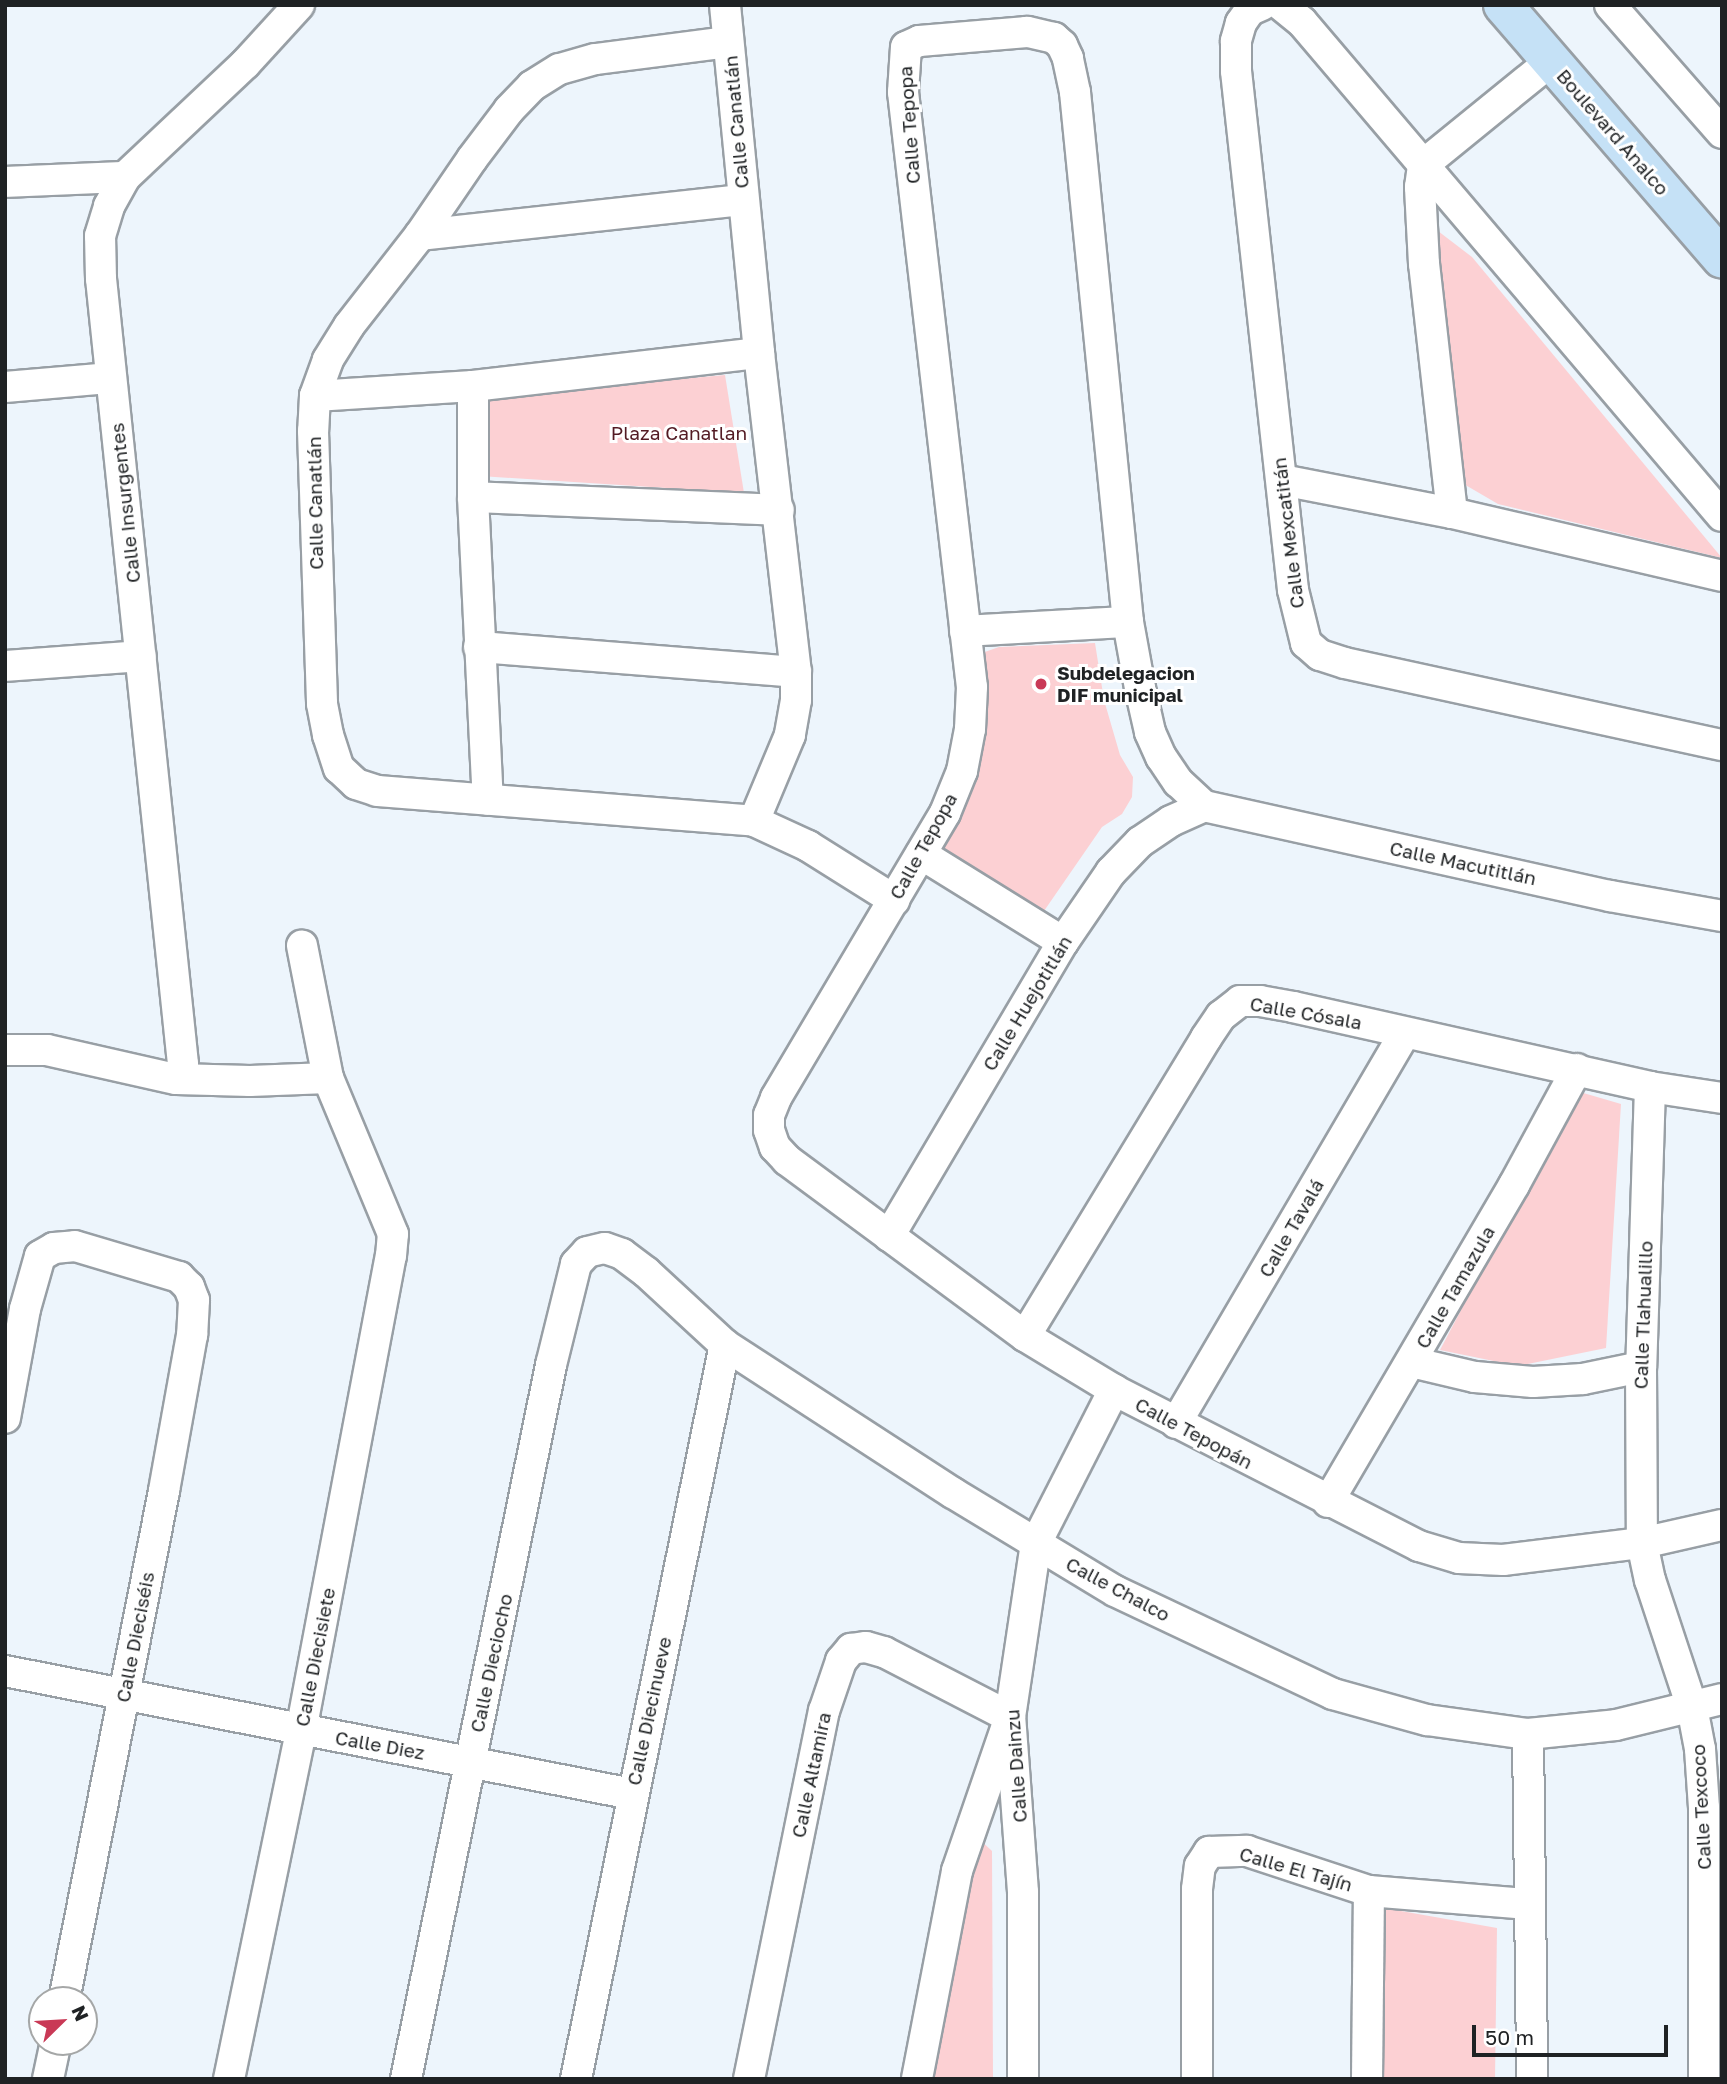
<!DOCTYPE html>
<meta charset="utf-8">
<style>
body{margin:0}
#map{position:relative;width:1727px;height:2084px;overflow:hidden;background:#edf5fc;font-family:"Golos Text",sans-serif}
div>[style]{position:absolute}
.green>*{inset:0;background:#fcd0d3}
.roads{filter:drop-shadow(2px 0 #989fa5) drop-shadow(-2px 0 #989fa5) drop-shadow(0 2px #989fa5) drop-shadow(0 -2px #989fa5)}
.street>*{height:30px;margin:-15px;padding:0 15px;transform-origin:15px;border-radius:15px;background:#fff}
.secondary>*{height:38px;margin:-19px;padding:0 19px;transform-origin:19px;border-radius:19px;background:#c5e1f6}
.dots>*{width:19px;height:19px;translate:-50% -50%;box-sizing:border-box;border:4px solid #fff;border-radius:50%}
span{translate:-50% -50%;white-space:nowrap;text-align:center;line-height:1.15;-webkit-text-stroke:6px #fff;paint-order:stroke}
.street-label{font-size:19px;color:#1f2224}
.park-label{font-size:19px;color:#531b24}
.poi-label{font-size:19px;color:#1f2224;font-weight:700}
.left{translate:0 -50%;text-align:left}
.frame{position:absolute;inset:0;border:7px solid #1f2224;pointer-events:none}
.north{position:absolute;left:28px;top:1986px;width:70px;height:70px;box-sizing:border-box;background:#fff;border:2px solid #a5a7a7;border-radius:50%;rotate:66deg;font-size:19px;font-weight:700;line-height:28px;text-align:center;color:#1f2224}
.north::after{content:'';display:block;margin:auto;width:24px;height:32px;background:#c93956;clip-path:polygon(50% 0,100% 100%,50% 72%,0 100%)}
.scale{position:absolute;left:1472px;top:2025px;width:196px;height:32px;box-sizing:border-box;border:4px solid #1f2224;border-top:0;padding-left:9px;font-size:21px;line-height:24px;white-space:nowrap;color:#1f2224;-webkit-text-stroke:5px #fff;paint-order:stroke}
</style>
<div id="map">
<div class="green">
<i style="clip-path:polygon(1421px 218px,1472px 257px,1722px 558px,1498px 504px,1462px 483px)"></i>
<i style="clip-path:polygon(725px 375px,744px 493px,480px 476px,484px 397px)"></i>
<i style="clip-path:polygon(1095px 643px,1104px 700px,1120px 755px,1133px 777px,1132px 797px,1122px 814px,1102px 827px,1044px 911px,938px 850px,973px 784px,985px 731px,984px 674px,979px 654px,999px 647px)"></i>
<i style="clip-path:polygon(1580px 1092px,1621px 1104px,1606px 1348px,1518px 1366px,1440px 1350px,1528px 1183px)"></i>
<i style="clip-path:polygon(978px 1838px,992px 1851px,993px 2079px,928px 2079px)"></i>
<i style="clip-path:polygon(1384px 1908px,1497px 1928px,1495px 2079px,1384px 2079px)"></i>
</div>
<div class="roads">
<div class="street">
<i style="left:725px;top:5px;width:350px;rotate:84.4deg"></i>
<i style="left:759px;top:353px;width:321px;rotate:83.4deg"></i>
<i style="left:796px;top:672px;width:28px;rotate:90deg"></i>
<i style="left:796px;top:700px;width:36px;rotate:100deg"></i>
<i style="left:790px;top:735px;width:93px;rotate:112.7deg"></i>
<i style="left:1262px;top:5px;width:13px;rotate:157deg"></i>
<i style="left:1250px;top:10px;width:16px;rotate:125deg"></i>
<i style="left:1241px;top:23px;width:19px;rotate:106deg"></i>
<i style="left:1236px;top:41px;width:30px;rotate:90deg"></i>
<i style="left:1236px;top:71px;width:522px;rotate:83.73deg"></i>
<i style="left:1293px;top:590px;width:55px;rotate:76.2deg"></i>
<i style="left:1306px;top:643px;width:18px;rotate:41deg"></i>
<i style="left:1320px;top:655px;width:26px;rotate:18deg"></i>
<i style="left:1345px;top:663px;width:386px;rotate:12.3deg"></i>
<i style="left:1281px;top:5px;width:27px;rotate:39deg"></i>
<i style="left:1302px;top:22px;width:648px;rotate:49.63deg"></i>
<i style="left:1610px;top:5px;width:170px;rotate:48.8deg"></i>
<i style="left:728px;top:42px;width:134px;rotate:172.7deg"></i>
<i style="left:595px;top:59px;width:37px;rotate:164deg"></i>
<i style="left:559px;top:69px;width:32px;rotate:148deg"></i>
<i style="left:532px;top:86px;width:33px;rotate:134deg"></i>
<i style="left:509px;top:110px;width:61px;rotate:127.1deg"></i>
<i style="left:472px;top:159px;width:92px;rotate:124.4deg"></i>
<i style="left:420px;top:235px;width:115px;rotate:128deg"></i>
<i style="left:349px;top:326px;width:40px;rotate:122deg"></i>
<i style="left:328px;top:360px;width:38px;rotate:110deg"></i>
<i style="left:315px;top:396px;width:35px;rotate:93deg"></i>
<i style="left:313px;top:431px;width:273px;rotate:88.1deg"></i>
<i style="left:322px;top:704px;width:32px;rotate:79deg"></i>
<i style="left:328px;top:735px;width:35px;rotate:72deg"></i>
<i style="left:339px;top:768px;width:23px;rotate:43deg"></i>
<i style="left:356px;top:784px;width:22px;rotate:18deg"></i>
<i style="left:377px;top:791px;width:378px;rotate:4.5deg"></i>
<i style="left:754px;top:821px;width:60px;rotate:24.8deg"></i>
<i style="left:808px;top:846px;width:102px;rotate:32.1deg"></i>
<i style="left:5px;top:182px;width:120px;rotate:-2.4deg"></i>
<i style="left:420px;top:235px;width:325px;rotate:-6.2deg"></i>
<i style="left:473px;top:386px;width:111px;rotate:90deg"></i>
<i style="left:473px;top:497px;width:303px;rotate:87.2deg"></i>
<i style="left:5px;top:387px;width:106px;rotate:-4.9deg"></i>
<i style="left:315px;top:396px;width:158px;rotate:-3.6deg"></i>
<i style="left:473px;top:386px;width:288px;rotate:-6.6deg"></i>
<i style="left:1282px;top:480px;width:173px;rotate:11deg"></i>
<i style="left:1452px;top:513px;width:277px;rotate:13.1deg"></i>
<i style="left:473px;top:497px;width:306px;rotate:2.4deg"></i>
<i style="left:1452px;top:513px;width:251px;rotate:-96.4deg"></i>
<i style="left:1424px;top:264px;width:77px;rotate:-93deg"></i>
<i style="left:1420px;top:187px;width:22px;rotate:-82deg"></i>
<i style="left:1423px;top:165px;width:166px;rotate:-39.1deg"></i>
<i style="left:965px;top:631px;width:163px;rotate:-3.2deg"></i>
<i style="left:479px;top:647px;width:318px;rotate:4.5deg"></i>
<i style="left:5px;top:666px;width:136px;rotate:-4.2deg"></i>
<i style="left:1204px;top:806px;width:35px;rotate:-137deg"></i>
<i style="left:1178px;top:782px;width:30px;rotate:-124deg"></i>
<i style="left:1161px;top:757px;width:27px;rotate:-114deg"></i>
<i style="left:1150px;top:732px;width:45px;rotate:-102.8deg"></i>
<i style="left:1140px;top:688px;width:67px;rotate:-100.3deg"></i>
<i style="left:1128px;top:622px;width:533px;rotate:-95.71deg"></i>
<i style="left:1075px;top:92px;width:35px;rotate:-102deg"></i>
<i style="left:1068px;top:58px;width:14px;rotate:-115deg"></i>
<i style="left:1062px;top:45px;width:11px;rotate:-139deg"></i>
<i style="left:1054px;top:38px;width:28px;rotate:-167deg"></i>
<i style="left:1027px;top:32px;width:108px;rotate:175.2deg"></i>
<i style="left:919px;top:41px;width:14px;rotate:155deg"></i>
<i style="left:906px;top:47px;width:45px;rotate:93.8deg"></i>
<i style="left:903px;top:92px;width:599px;rotate:83.39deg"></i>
<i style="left:972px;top:687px;width:42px;rotate:92.7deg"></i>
<i style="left:970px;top:729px;width:43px;rotate:100.8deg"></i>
<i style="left:962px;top:771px;width:45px;rotate:112deg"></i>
<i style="left:945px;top:813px;width:331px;rotate:120.7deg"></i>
<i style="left:776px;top:1098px;width:18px;rotate:112deg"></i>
<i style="left:769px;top:1115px;width:15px;rotate:90deg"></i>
<i style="left:769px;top:1130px;width:18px;rotate:71deg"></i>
<i style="left:775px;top:1147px;width:18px;rotate:47deg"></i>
<i style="left:787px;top:1160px;width:296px;rotate:36.5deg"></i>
<i style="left:1025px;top:1336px;width:104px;rotate:31.2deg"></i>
<i style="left:1114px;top:1390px;width:343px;rotate:27.1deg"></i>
<i style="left:1419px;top:1546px;width:42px;rotate:16.7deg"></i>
<i style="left:1459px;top:1558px;width:44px;rotate:2.6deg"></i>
<i style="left:1503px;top:1560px;width:140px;rotate:-7deg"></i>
<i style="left:1642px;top:1543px;width:82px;rotate:-12.7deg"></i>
<i style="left:1204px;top:806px;width:416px;rotate:12.5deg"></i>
<i style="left:1610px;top:896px;width:114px;rotate:10.1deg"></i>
<i style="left:921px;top:854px;width:167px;rotate:31.8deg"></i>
<i style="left:5px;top:1050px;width:42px"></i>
<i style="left:47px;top:1050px;width:132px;rotate:12.7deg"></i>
<i style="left:176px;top:1079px;width:74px;rotate:1.5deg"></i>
<i style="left:250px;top:1081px;width:78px;rotate:-2.2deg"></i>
<i style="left:181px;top:1078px;width:14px;rotate:-82deg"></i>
<i style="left:183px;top:1064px;width:789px;rotate:-95.96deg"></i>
<i style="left:101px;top:279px;width:43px;rotate:-91.3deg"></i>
<i style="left:100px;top:236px;width:31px;rotate:-73deg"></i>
<i style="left:109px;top:206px;width:33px;rotate:-61deg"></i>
<i style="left:125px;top:177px;width:165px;rotate:-43.3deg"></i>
<i style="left:245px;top:64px;width:80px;rotate:-47.5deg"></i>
<i style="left:1650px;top:1087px;width:280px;rotate:91.8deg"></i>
<i style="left:1641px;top:1367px;width:176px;rotate:89.7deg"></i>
<i style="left:1642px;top:1543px;width:38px;rotate:78deg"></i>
<i style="left:1650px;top:1580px;width:134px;rotate:71.7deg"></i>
<i style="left:1692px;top:1707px;width:43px;rotate:79.2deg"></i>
<i style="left:1700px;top:1749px;width:59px;rotate:86.1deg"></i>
<i style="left:1704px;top:1808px;width:271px;rotate:90deg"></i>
<i style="left:889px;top:1236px;width:342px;rotate:-59.4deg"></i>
<i style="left:1063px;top:942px;width:85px;rotate:-55.6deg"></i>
<i style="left:1111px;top:872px;width:42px;rotate:-46deg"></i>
<i style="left:1140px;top:842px;width:37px;rotate:-34deg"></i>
<i style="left:1171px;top:821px;width:36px;rotate:-24deg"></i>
<i style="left:1025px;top:1336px;width:349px;rotate:-58.7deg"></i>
<i style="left:1206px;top:1038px;width:27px;rotate:-56deg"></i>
<i style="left:1221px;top:1016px;width:24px;rotate:-38deg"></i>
<i style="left:1240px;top:1001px;width:20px"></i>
<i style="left:1260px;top:1001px;width:34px;rotate:10deg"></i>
<i style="left:1293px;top:1007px;width:366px;rotate:12.6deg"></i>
<i style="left:1650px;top:1087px;width:73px;rotate:8.7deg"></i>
<i style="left:1411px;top:1362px;width:66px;rotate:13.2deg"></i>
<i style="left:1475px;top:1377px;width:58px;rotate:4.9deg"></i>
<i style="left:1533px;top:1382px;width:50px;rotate:-3.4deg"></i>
<i style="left:1583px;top:1379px;width:59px;rotate:-11.7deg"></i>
<i style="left:5px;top:1418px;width:111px;rotate:-79.6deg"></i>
<i style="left:25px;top:1309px;width:55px;rotate:-74.2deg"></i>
<i style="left:40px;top:1256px;width:16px;rotate:-30deg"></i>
<i style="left:54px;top:1248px;width:21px;rotate:-5deg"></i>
<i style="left:75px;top:1246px;width:109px;rotate:16.6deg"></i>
<i style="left:179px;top:1277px;width:14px;rotate:45deg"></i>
<i style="left:189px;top:1287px;width:14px;rotate:69deg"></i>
<i style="left:194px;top:1300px;width:35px;rotate:93deg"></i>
<i style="left:192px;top:1335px;width:158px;rotate:100.2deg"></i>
<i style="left:164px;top:1491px;width:519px;rotate:101.11deg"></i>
<i style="left:1176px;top:1423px;width:452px;rotate:-59.6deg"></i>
<i style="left:1328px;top:1502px;width:368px;rotate:-59.6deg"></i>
<i style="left:1514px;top:1185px;width:132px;rotate:-61.5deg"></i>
<i style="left:5px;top:1671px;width:639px;rotate:11.1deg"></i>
<i style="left:1528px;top:1734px;width:345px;rotate:89.3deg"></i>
<i style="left:48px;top:2079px;width:38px;rotate:-78deg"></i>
<i style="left:229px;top:2079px;width:355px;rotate:-78.3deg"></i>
<i style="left:301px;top:1731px;width:483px;rotate:-79.3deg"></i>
<i style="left:391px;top:1256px;width:22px;rotate:-85deg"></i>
<i style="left:393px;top:1234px;width:169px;rotate:-112.6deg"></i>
<i style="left:328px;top:1078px;width:135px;rotate:-101.1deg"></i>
<i style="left:406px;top:2079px;width:729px;rotate:-78.52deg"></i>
<i style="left:551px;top:1365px;width:104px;rotate:-76.1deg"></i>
<i style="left:576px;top:1264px;width:16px;rotate:-47deg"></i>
<i style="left:587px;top:1252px;width:18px;rotate:-13deg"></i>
<i style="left:605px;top:1248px;width:18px;rotate:19deg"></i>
<i style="left:622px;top:1254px;width:30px;rotate:37deg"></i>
<i style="left:646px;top:1272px;width:108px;rotate:42.7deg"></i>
<i style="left:725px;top:1345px;width:272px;rotate:33deg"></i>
<i style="left:953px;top:1493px;width:189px;rotate:31.2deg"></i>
<i style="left:1115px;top:1591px;width:241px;rotate:25.3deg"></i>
<i style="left:1333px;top:1694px;width:98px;rotate:15.5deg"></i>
<i style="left:1427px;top:1720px;width:102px;rotate:7.9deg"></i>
<i style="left:1528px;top:1734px;width:88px;rotate:-5.8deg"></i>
<i style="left:1616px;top:1725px;width:109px;rotate:-13.8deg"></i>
<i style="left:576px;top:2079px;width:749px;rotate:-78.53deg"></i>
<i style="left:749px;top:2079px;width:376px;rotate:-78.5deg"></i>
<i style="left:824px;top:1711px;width:53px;rotate:-71.2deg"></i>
<i style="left:841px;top:1661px;width:16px;rotate:-50deg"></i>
<i style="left:851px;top:1649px;width:15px;rotate:-8deg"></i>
<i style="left:866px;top:1647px;width:19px;rotate:16deg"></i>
<i style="left:884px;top:1652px;width:142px;rotate:27.3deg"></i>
<i style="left:1010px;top:1717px;width:163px;rotate:109deg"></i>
<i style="left:957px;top:1871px;width:212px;rotate:100.9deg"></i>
<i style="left:1023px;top:2079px;width:187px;rotate:-90deg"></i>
<i style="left:1023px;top:1892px;width:175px;rotate:-94.2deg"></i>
<i style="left:1010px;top:1717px;width:176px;rotate:-81.5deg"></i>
<i style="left:1036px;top:1543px;width:172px;rotate:-63deg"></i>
<i style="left:1197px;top:2079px;width:190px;rotate:-90deg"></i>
<i style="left:1197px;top:1889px;width:23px;rotate:-83deg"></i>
<i style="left:1200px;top:1866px;width:17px;rotate:-57deg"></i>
<i style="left:1209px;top:1852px;width:38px;rotate:-2deg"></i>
<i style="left:1247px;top:1851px;width:128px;rotate:18.2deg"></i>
<i style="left:1369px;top:1891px;width:160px;rotate:4.7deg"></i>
<i style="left:1367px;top:2079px;width:188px;rotate:-89.4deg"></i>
</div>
<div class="secondary">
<i style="left:1503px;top:5px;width:335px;rotate:49.2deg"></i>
</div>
</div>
<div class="dots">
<i style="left:1041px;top:684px;background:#c93956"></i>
</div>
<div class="street-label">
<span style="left:736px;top:122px;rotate:-95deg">Calle Canatlán</span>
<span style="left:909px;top:125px;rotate:-94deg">Calle Tepopa</span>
<span style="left:1613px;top:132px;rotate:49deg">Boulevard Analco</span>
<span style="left:125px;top:503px;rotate:-96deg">Calle Insurgentes</span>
<span style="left:315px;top:503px;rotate:-91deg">Calle Canatlán</span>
<span style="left:1288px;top:533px;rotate:-97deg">Calle Mexcatitán</span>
<span style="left:923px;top:846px;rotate:-61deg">Calle Tepopa</span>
<span style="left:1463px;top:863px;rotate:12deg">Calle Macutitlán</span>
<span style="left:1027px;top:1003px;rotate:-59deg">Calle Huejotitlán</span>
<span style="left:1306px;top:1013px;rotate:10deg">Calle Cósala</span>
<span style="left:1291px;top:1228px;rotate:-60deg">Calle Tavalá</span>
<span style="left:1455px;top:1287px;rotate:-60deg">Calle Tamazula</span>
<span style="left:1643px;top:1315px;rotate:-88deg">Calle Tlahualillo</span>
<span style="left:1194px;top:1433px;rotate:28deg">Calle Tepopán</span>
<span style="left:1118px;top:1589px;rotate:28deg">Calle Chalco</span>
<span style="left:135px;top:1637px;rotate:-79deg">Calle Dieciséis</span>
<span style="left:315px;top:1657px;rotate:-79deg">Calle Diecisiete</span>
<span style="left:491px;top:1663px;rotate:-78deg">Calle Dieciocho</span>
<span style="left:649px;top:1711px;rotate:-78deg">Calle Diecinueve</span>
<span style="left:380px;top:1745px;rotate:10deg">Calle Diez</span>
<span style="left:1016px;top:1766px;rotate:-94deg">Calle Dainzu</span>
<span style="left:811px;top:1775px;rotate:-78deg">Calle Altamira</span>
<span style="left:1701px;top:1807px;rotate:-93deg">Calle Texcoco</span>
<span style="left:1296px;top:1869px;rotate:16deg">Calle El Tajín</span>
</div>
<div class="park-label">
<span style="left:679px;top:433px">Plaza Canatlan</span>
</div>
<div class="poi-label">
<span class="left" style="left:1057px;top:684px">Subdelegacion<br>DIF municipal</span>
</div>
<div class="frame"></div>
<div class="north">N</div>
<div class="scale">50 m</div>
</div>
